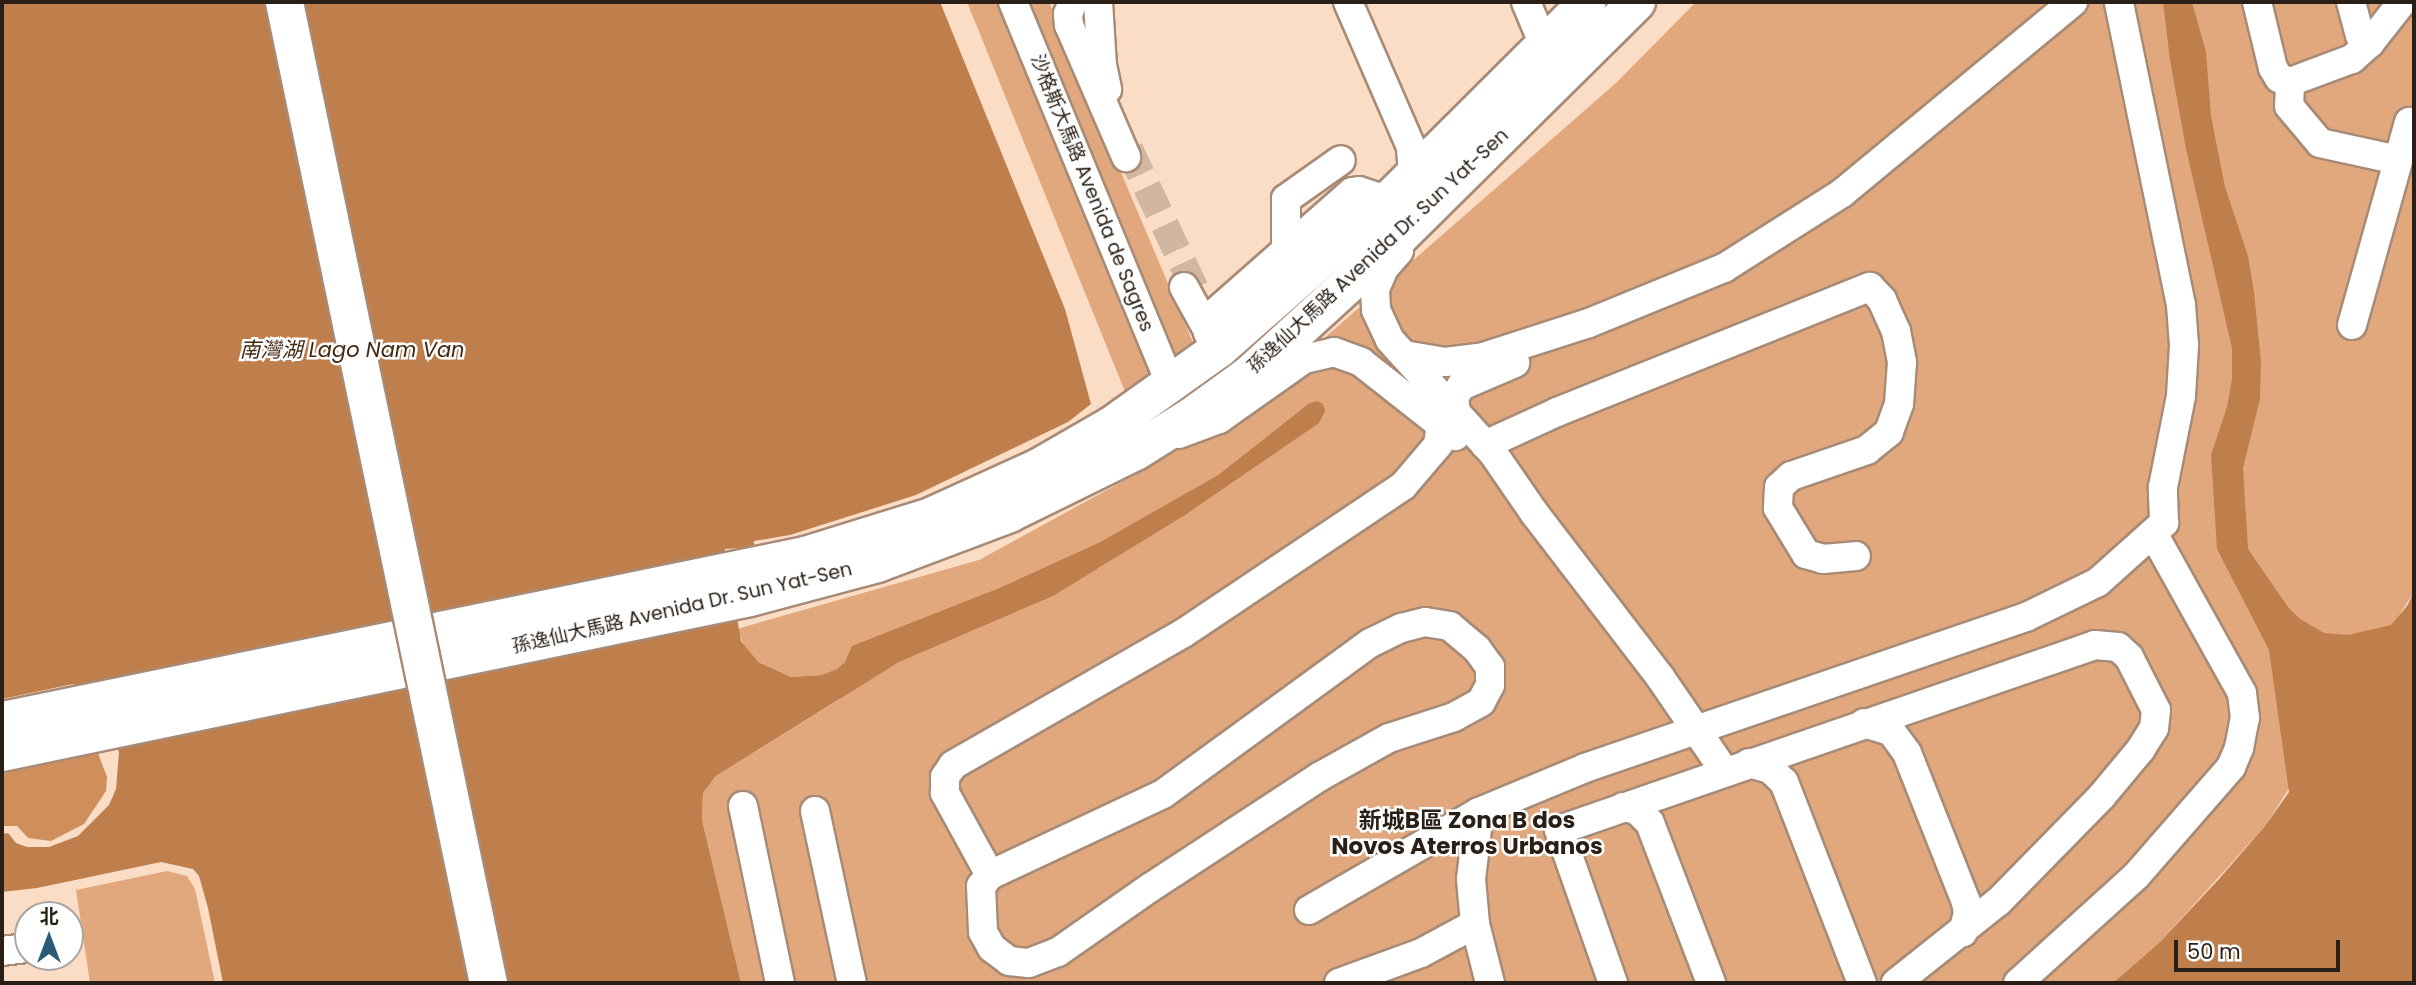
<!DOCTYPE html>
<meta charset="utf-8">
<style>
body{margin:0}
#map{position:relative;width:2416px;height:985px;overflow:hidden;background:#fbdcc5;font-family:Poppins,"Noto Sans SC",sans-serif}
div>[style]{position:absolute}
.green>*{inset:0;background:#e2a87d}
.forest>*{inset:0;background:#cf8f5d}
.water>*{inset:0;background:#be7f4d}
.minor-tunnel>*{height:28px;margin-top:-14px;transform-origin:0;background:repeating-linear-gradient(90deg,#d1b6a2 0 28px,transparent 0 42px)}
.roads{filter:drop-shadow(2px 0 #a78b76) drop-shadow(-2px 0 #a78b76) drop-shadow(0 2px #a78b76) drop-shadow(0 -2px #a78b76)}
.minor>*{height:28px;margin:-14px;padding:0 14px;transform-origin:14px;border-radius:14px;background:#fff}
.major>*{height:37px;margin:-18.5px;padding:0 18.5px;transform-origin:18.5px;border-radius:18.5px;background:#fff}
.bridges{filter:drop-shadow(2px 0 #a78b76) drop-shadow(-2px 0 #a78b76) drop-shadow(0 2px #a78b76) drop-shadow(0 -2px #a78b76)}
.major-bridge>*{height:37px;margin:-18.5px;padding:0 18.5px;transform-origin:18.5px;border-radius:18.5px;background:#fff}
span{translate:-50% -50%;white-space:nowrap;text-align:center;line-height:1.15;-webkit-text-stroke:5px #fff;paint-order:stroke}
.street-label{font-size:19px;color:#2a1f16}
.water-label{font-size:21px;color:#432812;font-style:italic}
.quarter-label{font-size:23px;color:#2a1f16;font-weight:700}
.frame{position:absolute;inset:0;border:4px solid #2a1f16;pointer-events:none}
.north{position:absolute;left:14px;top:901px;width:70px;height:70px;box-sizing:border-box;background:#fff;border:2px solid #aaa5a2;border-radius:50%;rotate:0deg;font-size:19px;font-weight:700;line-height:28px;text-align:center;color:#2a1f16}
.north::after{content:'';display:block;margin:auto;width:24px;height:32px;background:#2a5b79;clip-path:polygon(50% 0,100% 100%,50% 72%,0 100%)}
.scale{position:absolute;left:2174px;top:940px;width:166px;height:32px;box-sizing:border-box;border:4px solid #2a1f16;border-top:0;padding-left:9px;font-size:21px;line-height:24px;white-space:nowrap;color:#2a1f16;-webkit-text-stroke:5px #fff;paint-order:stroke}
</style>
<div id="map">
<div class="green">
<i style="clip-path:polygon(967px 2px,1049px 2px,1194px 345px,1126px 394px)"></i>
<i style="clip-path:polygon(evenodd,1696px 2px,2414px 2px,2414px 592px,2265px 826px,2160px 942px,2113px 983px,741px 983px,702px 820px,703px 793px,716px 776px,840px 699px,822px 675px,791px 677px,758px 662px,748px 654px,737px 629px,979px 560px,1138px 473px,1266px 389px,1616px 83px,1696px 2px,1308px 404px,1211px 497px,1099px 568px,997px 589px,1100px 542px,1218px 475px,1308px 404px)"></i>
<i style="clip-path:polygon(167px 871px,187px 876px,195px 889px,215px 983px,90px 983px,76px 890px)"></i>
</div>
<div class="forest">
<i style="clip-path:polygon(96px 748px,107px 777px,106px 791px,84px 824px,51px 841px,28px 838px,17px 826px,2px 826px,2px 766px)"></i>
</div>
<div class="water">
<i style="clip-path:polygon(2px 2px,940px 2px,1065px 309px,1091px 404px,1068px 422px,916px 495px,790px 535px,754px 541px,754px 547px,725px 549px,741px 641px,758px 662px,791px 677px,822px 675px,837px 669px,845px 662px,852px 646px,997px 589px,1100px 542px,1218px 475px,1308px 404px,1317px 401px,1323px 404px,1325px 411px,1319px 423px,1185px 515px,1053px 596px,899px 662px,716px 776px,703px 793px,702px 820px,741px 983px,223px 983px,208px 908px,199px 876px,193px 869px,161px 862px,37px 888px,2px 892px,2px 834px,8px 833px,16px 843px,27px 847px,49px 847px,78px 836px,109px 805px,116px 789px,119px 752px,101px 683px,76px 690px,73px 684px,2px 699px)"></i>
<i style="clip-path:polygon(2163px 2px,2192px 2px,2206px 52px,2211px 116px,2225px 187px,2248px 256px,2254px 292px,2261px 362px,2260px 399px,2243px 468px,2248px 549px,2288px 607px,2300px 619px,2324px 633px,2348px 635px,2391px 625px,2407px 606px,2414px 592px,2414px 983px,2113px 983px,2160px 942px,2219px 879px,2265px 826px,2289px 792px,2269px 650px,2217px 549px,2211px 455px,2227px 407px,2232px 379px,2232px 348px,2186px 149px,2170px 60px)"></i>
</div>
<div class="minor-tunnel">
<i style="left:1129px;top:149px;width:155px;rotate:64.8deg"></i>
</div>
<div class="roads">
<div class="minor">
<i style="left:1013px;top:2px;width:414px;rotate:67.6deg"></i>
<i style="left:1073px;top:2px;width:13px;rotate:113deg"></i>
<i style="left:1068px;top:14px;width:11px;rotate:85deg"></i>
<i style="left:1069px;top:25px;width:144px;rotate:66.6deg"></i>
<i style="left:1098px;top:2px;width:63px;rotate:86.4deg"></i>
<i style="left:1102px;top:65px;width:25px;rotate:78deg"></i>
<i style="left:1348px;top:2px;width:158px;rotate:66.5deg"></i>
<i style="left:1411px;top:147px;width:29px;rotate:86deg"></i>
<i style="left:1526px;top:2px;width:47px;rotate:67.3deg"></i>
<i style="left:2257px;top:2px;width:68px;rotate:76.4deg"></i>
<i style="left:2273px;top:68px;width:12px;rotate:59deg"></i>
<i style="left:2279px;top:78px;width:12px;rotate:20deg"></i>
<i style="left:2290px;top:82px;width:66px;rotate:-20.4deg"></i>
<i style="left:2352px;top:59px;width:24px;rotate:-42deg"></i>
<i style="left:2370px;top:43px;width:52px;rotate:-52deg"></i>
<i style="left:2351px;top:2px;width:34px;rotate:75deg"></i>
<i style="left:2360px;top:35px;width:13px;rotate:39deg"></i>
<i style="left:2290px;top:82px;width:24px;rotate:92deg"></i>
<i style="left:2289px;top:106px;width:48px;rotate:50deg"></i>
<i style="left:2320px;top:143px;width:80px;rotate:12.3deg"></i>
<i style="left:1286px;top:251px;width:52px;rotate:-90deg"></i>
<i style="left:1286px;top:199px;width:67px;rotate:-35.3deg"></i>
<i style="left:1399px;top:251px;width:23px;rotate:131deg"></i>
<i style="left:1384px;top:268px;width:23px;rotate:113deg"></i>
<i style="left:1375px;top:289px;width:21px;rotate:87deg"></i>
<i style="left:1376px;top:310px;width:33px;rotate:65deg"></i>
<i style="left:1390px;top:340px;width:153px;rotate:47.7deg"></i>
<i style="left:1493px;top:453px;width:74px;rotate:55.5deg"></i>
<i style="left:1535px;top:514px;width:205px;rotate:52.5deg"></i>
<i style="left:1660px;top:677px;width:115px;rotate:55.6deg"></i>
<i style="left:1184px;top:287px;width:60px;rotate:61.3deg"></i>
<i style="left:2352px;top:325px;width:211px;rotate:-74.3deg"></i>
<i style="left:1208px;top:333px;width:12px;rotate:-81deg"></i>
<i style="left:1210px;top:321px;width:12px;rotate:-55deg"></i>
<i style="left:1217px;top:311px;width:180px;rotate:-41.4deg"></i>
<i style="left:1352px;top:192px;width:7px;rotate:-8deg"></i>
<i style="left:1359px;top:191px;width:25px;rotate:18deg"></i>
<i style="left:1383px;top:199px;width:8px;rotate:-14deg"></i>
<i style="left:1404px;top:355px;width:42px;rotate:9.7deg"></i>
<i style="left:1445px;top:362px;width:35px;rotate:-7deg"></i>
<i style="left:1480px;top:358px;width:114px;rotate:-17.8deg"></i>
<i style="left:1589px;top:323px;width:146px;rotate:-22.2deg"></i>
<i style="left:1724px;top:268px;width:140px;rotate:-32.4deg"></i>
<i style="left:1842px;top:193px;width:300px;rotate:-39.6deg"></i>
<i style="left:1456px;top:412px;width:14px;rotate:-98deg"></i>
<i style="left:1454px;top:398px;width:14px;rotate:-60deg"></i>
<i style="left:1461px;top:386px;width:59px;rotate:-23.1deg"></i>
<i style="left:1179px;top:434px;width:43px;rotate:-20.6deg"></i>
<i style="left:1219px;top:419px;width:104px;rotate:-35.2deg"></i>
<i style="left:1304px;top:359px;width:31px;rotate:-13deg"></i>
<i style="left:1334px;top:352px;width:29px;rotate:20deg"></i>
<i style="left:1361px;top:362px;width:120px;rotate:38.2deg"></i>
<i style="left:1485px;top:445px;width:79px;rotate:-24.6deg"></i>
<i style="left:1557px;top:412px;width:337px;rotate:-21.8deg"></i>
<i style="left:1870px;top:287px;width:18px;rotate:47deg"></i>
<i style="left:1882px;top:300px;width:34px;rotate:66deg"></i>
<i style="left:1896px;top:331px;width:32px;rotate:79deg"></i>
<i style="left:1902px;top:362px;width:42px;rotate:94.1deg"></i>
<i style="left:1899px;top:404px;width:30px;rotate:110deg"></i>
<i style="left:1889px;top:432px;width:28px;rotate:141deg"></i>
<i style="left:1867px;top:450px;width:80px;rotate:161.1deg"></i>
<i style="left:1791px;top:476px;width:16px;rotate:137deg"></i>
<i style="left:1779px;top:487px;width:21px;rotate:93deg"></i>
<i style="left:1778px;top:508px;width:54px;rotate:58.7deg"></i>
<i style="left:1806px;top:554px;width:18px;rotate:16deg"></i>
<i style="left:1823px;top:559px;width:33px;rotate:-5deg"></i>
<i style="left:1864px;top:723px;width:28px;rotate:17deg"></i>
<i style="left:1891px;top:731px;width:27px;rotate:54deg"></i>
<i style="left:1907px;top:753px;width:160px;rotate:68.4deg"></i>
<i style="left:1966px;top:902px;width:11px;rotate:80deg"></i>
<i style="left:1968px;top:913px;width:20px;rotate:105deg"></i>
<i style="left:1749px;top:763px;width:22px;rotate:16deg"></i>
<i style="left:1770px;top:769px;width:19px;rotate:43deg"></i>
<i style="left:1784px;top:782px;width:216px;rotate:68.8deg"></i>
<i style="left:743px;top:806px;width:181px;rotate:78.2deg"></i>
<i style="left:1623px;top:807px;width:14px;rotate:12deg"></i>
<i style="left:1637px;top:810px;width:18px;rotate:45deg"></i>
<i style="left:1650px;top:823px;width:171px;rotate:69.1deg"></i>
<i style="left:815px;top:811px;width:176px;rotate:77.9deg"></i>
<i style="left:1479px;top:812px;width:67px;rotate:96.8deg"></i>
<i style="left:1471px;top:879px;width:45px;rotate:84.9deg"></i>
<i style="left:1475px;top:924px;width:61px;rotate:75.7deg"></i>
<i style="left:990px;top:875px;width:14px;rotate:129deg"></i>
<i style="left:981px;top:886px;width:46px;rotate:87.5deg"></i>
<i style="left:983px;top:932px;width:18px;rotate:61deg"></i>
<i style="left:992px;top:948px;width:21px;rotate:37deg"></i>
<i style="left:1009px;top:961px;width:20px;rotate:6deg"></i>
<i style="left:1029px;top:963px;width:31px;rotate:-21deg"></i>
<i style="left:1058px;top:952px;width:113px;rotate:-35deg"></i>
<i style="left:1151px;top:887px;width:201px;rotate:-33.2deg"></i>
<i style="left:1319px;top:777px;width:80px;rotate:-29.1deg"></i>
<i style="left:1389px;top:738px;width:68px;rotate:-17.9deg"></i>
<i style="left:1454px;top:717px;width:31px;rotate:-29deg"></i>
<i style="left:1481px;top:702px;width:19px;rotate:-62deg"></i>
<i style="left:1490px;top:685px;width:18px;rotate:-90deg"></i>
<i style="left:1490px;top:667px;width:22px;rotate:-126deg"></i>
<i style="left:1477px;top:649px;width:35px;rotate:-140deg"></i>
<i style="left:1450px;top:626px;width:25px;rotate:-171deg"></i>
<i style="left:1425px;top:622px;width:25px;rotate:166deg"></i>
<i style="left:1401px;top:628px;width:34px;rotate:154deg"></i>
<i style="left:1370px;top:643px;width:256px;rotate:143.9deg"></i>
<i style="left:1163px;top:794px;width:191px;rotate:154.9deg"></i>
<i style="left:990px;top:875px;width:94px;rotate:-118.8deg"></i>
<i style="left:945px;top:793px;width:16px;rotate:-90deg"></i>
<i style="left:945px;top:777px;width:14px;rotate:-56deg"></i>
<i style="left:953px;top:765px;width:267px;rotate:-29.8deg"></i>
<i style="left:1185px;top:632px;width:262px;rotate:-33.8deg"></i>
<i style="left:1403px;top:486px;width:54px;rotate:-49.5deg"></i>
<i style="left:1438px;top:445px;width:21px;rotate:-82deg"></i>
<i style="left:1309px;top:910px;width:196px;rotate:-30deg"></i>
<i style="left:1479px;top:812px;width:115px;rotate:-22.5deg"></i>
<i style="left:1585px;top:768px;width:466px;rotate:-18.9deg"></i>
<i style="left:2026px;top:617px;width:80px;rotate:-25.9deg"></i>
<i style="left:2098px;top:582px;width:89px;rotate:-41.8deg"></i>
<i style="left:2164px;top:523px;width:36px;rotate:-92deg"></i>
<i style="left:2163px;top:487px;width:93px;rotate:-78.8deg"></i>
<i style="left:2181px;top:396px;width:51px;rotate:-86.6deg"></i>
<i style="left:2184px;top:345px;width:40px;rotate:-94.3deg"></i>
<i style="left:2181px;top:305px;width:309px;rotate:-101.6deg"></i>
<i style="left:2px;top:951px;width:26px;rotate:-7deg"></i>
<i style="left:1339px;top:983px;width:87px;rotate:-20.1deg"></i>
<i style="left:1421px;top:953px;width:61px;rotate:-28.2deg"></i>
<i style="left:1613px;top:983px;width:162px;rotate:-109.4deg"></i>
<i style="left:1559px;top:830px;width:567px;rotate:-19.04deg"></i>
<i style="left:2095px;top:645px;width:23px;rotate:5deg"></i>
<i style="left:2118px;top:647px;width:15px;rotate:42deg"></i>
<i style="left:2129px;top:657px;width:59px;rotate:63deg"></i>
<i style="left:2156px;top:710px;width:18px;rotate:96deg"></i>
<i style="left:2154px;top:728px;width:25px;rotate:122deg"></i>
<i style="left:2141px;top:749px;width:62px;rotate:129.8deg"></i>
<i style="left:2101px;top:797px;width:146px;rotate:134.4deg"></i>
<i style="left:1999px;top:901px;width:132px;rotate:141.5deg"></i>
<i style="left:2018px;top:983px;width:159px;rotate:-42.2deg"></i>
<i style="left:2136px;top:876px;width:145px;rotate:-48.9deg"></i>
<i style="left:2231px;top:767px;width:21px;rotate:-67deg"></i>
<i style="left:2239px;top:748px;width:31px;rotate:-79deg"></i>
<i style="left:2245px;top:718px;width:25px;rotate:-97deg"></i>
<i style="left:2242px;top:693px;width:183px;rotate:-119.1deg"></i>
</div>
<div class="major">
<i style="left:2px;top:720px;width:820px;rotate:-11.61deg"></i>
<i style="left:805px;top:555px;width:131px;rotate:-17.3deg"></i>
<i style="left:930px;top:516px;width:119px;rotate:-24.4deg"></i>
<i style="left:1038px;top:467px;width:84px;rotate:-29.9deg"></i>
<i style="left:1111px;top:425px;width:133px;rotate:-35.5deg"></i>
<i style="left:1219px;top:348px;width:229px;rotate:-41.3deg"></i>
<i style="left:1391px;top:197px;width:276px;rotate:-44.9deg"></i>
<i style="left:2px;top:752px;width:763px;rotate:-11.72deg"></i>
<i style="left:749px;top:597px;width:132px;rotate:-14.9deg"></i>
<i style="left:877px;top:563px;width:141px;rotate:-20.7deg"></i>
<i style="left:1009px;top:513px;width:140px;rotate:-26.2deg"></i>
<i style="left:1135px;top:451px;width:66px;rotate:-32deg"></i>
<i style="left:1191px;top:416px;width:72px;rotate:-35.9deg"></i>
<i style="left:1249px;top:374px;width:188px;rotate:-42.4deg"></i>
<i style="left:1388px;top:247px;width:349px;rotate:-44.7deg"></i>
</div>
</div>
<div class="bridges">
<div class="major-bridge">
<i style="left:284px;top:2px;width:1002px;rotate:78.25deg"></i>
</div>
</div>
<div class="street-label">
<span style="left:1092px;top:193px;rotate:68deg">沙格斯大馬路 Avenida de Sagres</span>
<span style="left:1378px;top:251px;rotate:-43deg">孫逸仙大馬路 Avenida Dr. Sun Yat-Sen</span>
<span style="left:682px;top:608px;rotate:-13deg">孫逸仙大馬路 Avenida Dr. Sun Yat-Sen</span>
</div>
<div class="water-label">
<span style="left:352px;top:350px">南灣湖 Lago Nam Van</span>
</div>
<div class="quarter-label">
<span style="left:1467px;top:833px">新城B區 Zona B dos<br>Novos Aterros Urbanos</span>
</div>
<div class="frame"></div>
<div class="north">北</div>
<div class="scale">50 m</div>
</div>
